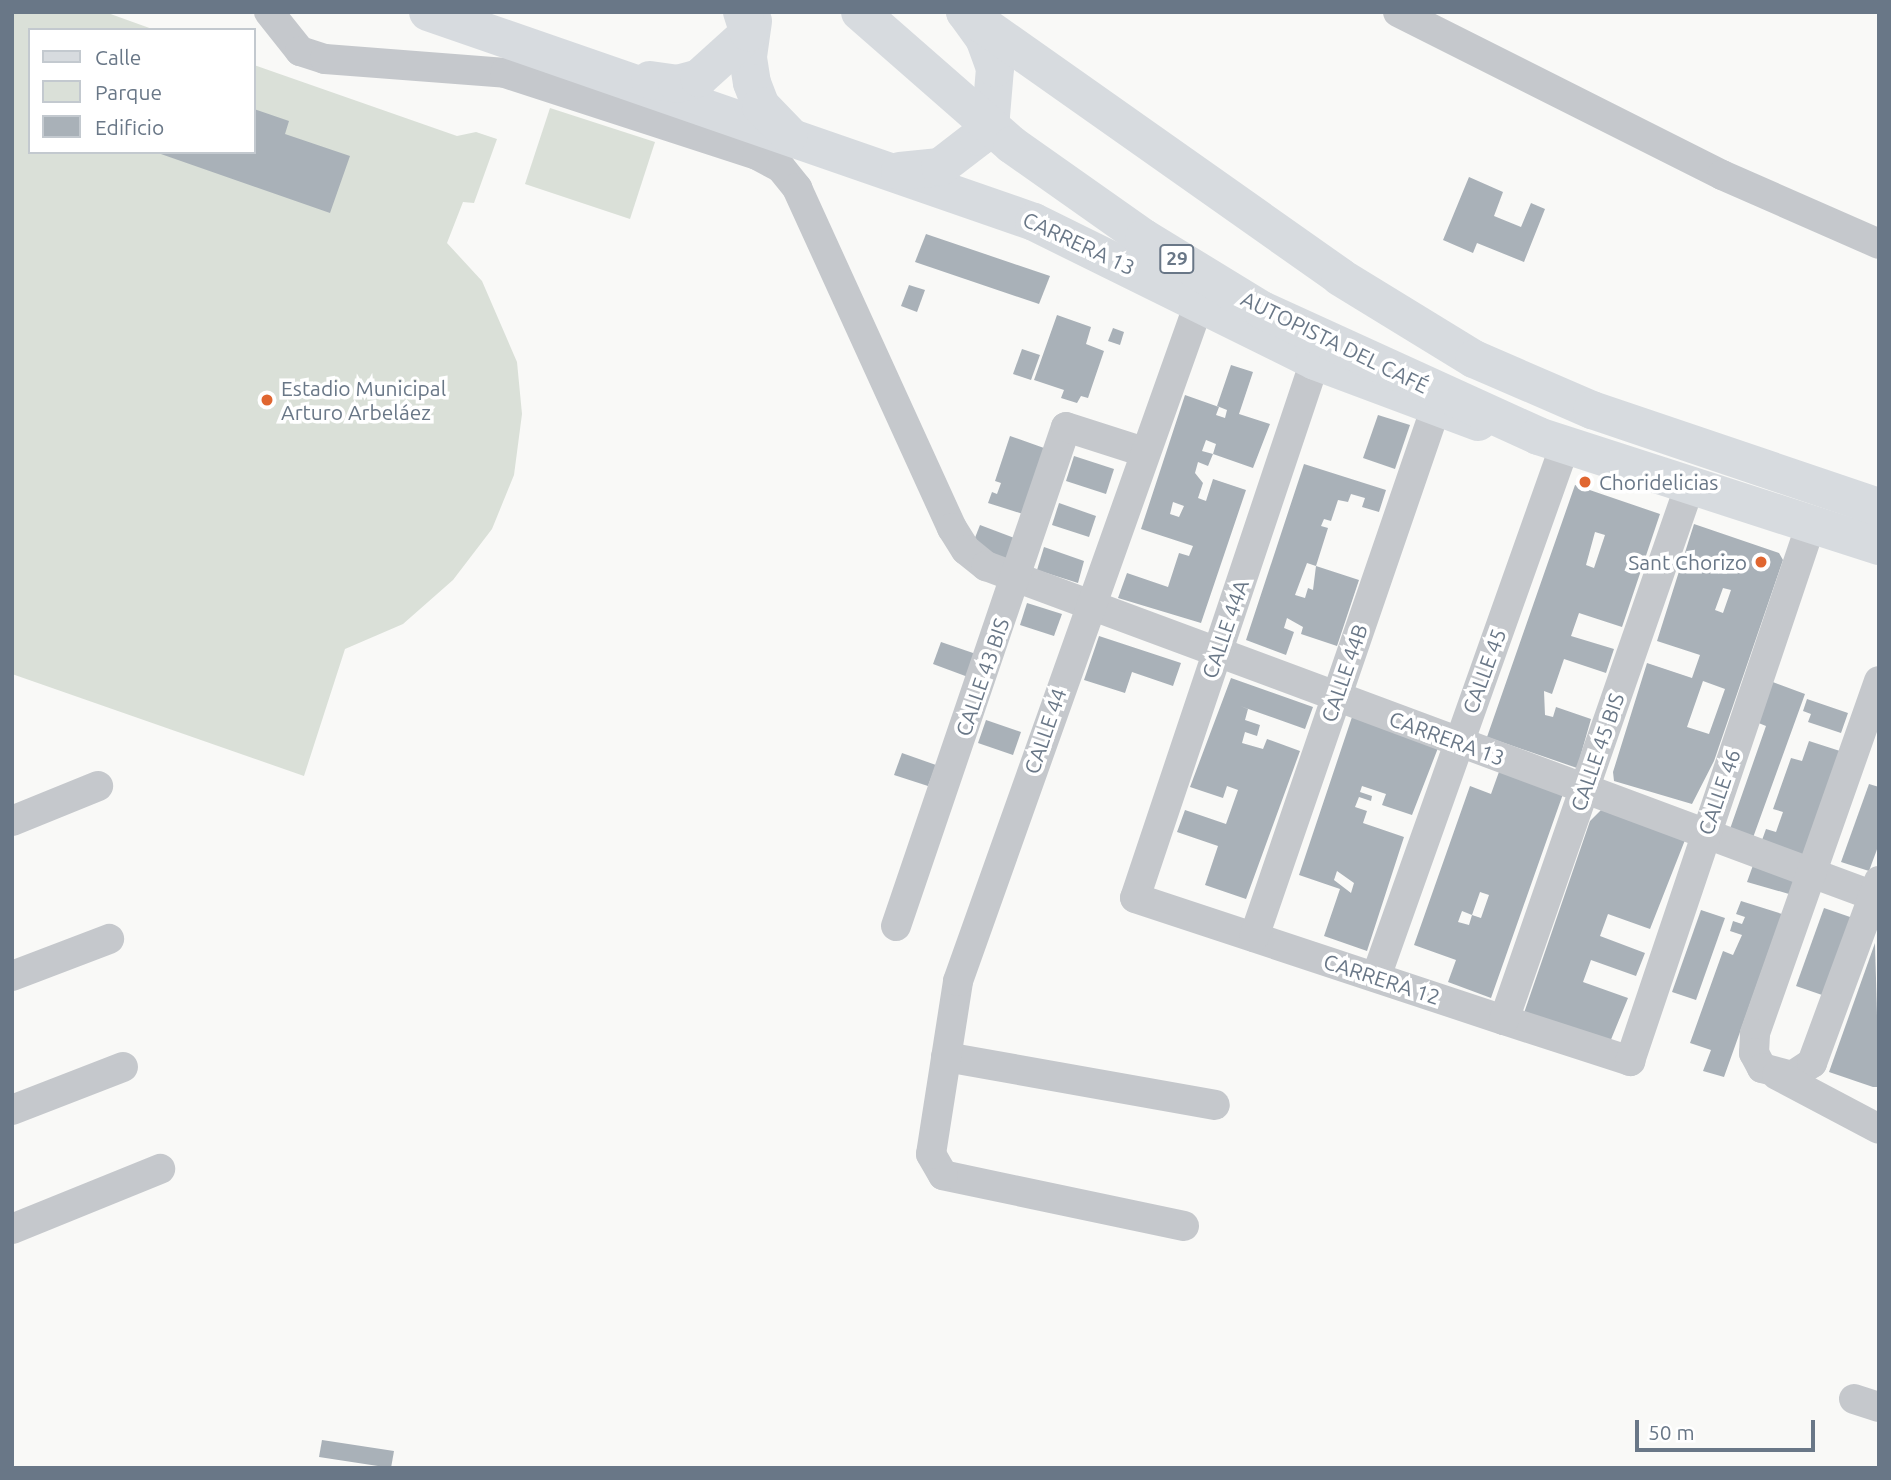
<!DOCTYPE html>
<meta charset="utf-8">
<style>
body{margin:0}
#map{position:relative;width:1891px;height:1480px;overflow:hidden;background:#f9f9f7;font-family:Ubuntu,sans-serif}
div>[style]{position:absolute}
.green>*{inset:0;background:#dae0d8}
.building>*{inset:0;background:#a9b1b8}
.street>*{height:30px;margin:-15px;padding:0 15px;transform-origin:15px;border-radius:15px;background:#c5c8cc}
.primary>*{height:38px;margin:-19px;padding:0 19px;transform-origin:19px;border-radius:19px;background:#d7dbdf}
.highway>*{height:38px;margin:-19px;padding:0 19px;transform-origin:19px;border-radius:19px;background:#d7dbdf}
.dots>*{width:19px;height:19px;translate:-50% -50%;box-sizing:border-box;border:4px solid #fff;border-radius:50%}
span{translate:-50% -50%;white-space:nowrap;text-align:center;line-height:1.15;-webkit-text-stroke:7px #fff;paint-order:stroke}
.shield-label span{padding:2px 5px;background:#fff;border:2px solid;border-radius:5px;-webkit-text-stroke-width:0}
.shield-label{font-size:19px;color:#697787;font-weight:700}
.street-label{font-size:21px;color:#697787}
.poi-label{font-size:21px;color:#697787}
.left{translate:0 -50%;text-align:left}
.right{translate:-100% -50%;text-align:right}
.frame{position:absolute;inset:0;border:14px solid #697787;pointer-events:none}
.legend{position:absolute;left:28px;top:28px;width:228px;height:126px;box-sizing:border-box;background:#fff;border:2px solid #c3c9cf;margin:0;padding:9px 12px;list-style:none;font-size:21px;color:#697787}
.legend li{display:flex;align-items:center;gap:14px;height:35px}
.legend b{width:35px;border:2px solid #c3c9cf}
.scale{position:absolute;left:1635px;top:1420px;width:180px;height:32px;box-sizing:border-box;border:4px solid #697787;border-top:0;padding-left:9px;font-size:21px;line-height:24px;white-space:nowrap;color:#697787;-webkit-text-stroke:5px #fff;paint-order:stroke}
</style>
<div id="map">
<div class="green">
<i style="clip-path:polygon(12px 12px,105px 12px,155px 30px,30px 30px,30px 152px,254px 152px,254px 65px,457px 136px,476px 132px,497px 139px,474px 203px,463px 202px,447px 243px,482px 281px,517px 362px,522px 414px,514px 475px,492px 529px,453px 580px,403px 624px,345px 649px,304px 776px,12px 674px)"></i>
<i style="clip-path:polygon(550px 108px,655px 142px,630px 219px,525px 184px)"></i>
</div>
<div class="building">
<i style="clip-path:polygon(254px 109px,289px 121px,285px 134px,350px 156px,330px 213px,158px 153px,254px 152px)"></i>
<i style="clip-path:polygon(1469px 177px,1503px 192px,1494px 216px,1521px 227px,1531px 203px,1545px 209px,1524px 262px,1477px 243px,1473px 253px,1443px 240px)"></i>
<i style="clip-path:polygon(926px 234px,1050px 276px,1039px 304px,915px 262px)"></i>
<i style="clip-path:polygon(909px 285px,925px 290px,917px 312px,901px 306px)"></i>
<i style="clip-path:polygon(1057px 315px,1091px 327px,1086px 344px,1104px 351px,1088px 398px,1081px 396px,1077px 403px,1061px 398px,1064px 390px,1034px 380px)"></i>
<i style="clip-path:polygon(1113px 328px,1124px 332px,1120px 345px,1108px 341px)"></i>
<i style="clip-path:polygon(1022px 349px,1040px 355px,1031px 380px,1013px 374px)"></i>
<i style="clip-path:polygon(evenodd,1231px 365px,1253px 372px,1239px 414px,1270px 424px,1253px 468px,1213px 454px,1216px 444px,1206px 440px,1202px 451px,1213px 454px,1208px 466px,1198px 462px,1195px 473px,1203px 483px,1198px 498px,1206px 501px,1213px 479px,1246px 490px,1201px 623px,1118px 598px,1127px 573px,1168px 587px,1179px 553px,1189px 556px,1193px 546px,1141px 529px,1185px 395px,1219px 407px,1216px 415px,1225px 418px,1227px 410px,1217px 406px,1231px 365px,1173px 502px,1184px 506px,1179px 517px,1170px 514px,1173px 502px)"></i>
<i style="clip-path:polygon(1378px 415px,1410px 425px,1395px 469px,1363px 458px)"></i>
<i style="clip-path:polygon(1010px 436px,1044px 448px,1023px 514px,988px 503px,992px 492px,997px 494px,1001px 483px,995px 481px)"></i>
<i style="clip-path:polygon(1074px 456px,1114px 469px,1106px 494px,1066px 481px)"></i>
<i style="clip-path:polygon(1304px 464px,1386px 490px,1379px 512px,1362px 507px,1365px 498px,1351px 494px,1348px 502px,1338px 500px,1331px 521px,1324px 519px,1321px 526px,1328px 528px,1316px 566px,1307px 563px,1295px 595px,1305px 598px,1308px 588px,1313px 590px,1316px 566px,1359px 580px,1337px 646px,1301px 634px,1303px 627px,1287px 618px,1284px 628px,1294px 632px,1286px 655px,1246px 640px)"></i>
<i style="clip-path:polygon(evenodd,1575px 485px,1660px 514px,1622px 627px,1579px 613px,1571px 636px,1614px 649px,1606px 673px,1564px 659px,1552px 694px,1544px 691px,1545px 715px,1553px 717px,1556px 707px,1591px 719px,1577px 768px,1487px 737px,1575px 485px,1595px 532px,1605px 535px,1594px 568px,1586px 565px,1595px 532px)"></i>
<i style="clip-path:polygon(1059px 503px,1096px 516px,1089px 537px,1052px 525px)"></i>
<i style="clip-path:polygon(evenodd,1694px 524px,1779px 553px,1783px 560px,1714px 761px,1692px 804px,1614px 781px,1613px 772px,1647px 663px,1692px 678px,1700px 655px,1657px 641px,1694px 524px,1723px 588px,1731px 590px,1723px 613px,1715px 610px,1723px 588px,1694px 524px,1703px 681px,1725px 689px,1709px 734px,1687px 727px,1703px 681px)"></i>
<i style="clip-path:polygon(980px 525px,1017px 539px,1008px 562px,971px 548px)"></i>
<i style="clip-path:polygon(1044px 547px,1084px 561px,1078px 583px,1037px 570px)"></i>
<i style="clip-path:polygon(1027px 603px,1062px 614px,1054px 636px,1020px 625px)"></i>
<i style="clip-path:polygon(1099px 636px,1181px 663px,1173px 686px,1132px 672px,1125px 693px,1084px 680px)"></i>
<i style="clip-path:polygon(941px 642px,976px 654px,968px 677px,933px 664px)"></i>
<i style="clip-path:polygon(1231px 678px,1313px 707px,1305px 729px,1240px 706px,1248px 709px,1245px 720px,1260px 725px,1257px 736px,1245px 732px,1242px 743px,1263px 749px,1267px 739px,1300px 751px,1246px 899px,1205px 885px,1218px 846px,1177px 832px,1185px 810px,1226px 824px,1238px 790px,1227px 786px,1223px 798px,1190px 787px)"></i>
<i style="clip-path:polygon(1770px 681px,1805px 694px,1746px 857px,1723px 849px,1766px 726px,1756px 722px)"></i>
<i style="clip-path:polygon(1807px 699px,1848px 713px,1841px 733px,1808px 722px,1811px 714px,1803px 711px)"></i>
<i style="clip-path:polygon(evenodd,1352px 717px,1438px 748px,1412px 815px,1382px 805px,1386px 794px,1362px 786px,1360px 792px,1372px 796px,1371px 801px,1359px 797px,1355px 807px,1367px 811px,1363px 823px,1404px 837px,1367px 951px,1324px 936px,1340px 889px,1299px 875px,1352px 717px,1337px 871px,1354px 883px,1351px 893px,1334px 880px,1337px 871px)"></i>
<i style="clip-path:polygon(986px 720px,1021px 732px,1013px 755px,978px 743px)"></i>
<i style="clip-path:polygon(1809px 741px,1840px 751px,1789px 894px,1747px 882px,1766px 829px,1776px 832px,1783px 812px,1773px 809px,1791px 758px,1802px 761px)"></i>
<i style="clip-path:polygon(902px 753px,936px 765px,928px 786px,894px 775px)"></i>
<i style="clip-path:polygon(evenodd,1500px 769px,1563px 794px,1491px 998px,1448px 982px,1456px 960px,1414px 945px,1470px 786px,1491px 794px,1500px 769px,1480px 892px,1489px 895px,1481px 918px,1472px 915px,1469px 925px,1458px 922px,1462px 911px,1472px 915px,1480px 892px)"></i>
<i style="clip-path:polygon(1869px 784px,1879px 787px,1879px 844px,1869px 871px,1841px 862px)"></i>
<i style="clip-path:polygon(1601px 810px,1685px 840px,1650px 929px,1608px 914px,1600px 936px,1645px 953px,1636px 976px,1591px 960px,1583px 982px,1628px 998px,1610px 1042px,1524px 1013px,1590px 821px)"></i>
<i style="clip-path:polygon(1741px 901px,1782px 914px,1724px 1077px,1703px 1071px,1711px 1050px,1690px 1043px,1723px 951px,1733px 955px,1742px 935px,1730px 931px,1733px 921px,1742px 924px,1745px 917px,1736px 914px)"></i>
<i style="clip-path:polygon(1824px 908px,1853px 918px,1825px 996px,1796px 986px)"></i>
<i style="clip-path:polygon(1701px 910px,1725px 918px,1696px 1000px,1672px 992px)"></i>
<i style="clip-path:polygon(1875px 943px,1879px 1087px,1873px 1087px,1829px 1072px)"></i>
<i style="clip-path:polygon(322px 1440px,394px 1451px,391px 1468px,319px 1457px)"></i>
</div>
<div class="street">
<i style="left:269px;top:12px;width:50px;rotate:51.5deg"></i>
<i style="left:300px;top:51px;width:26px;rotate:18deg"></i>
<i style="left:325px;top:59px;width:181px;rotate:4.4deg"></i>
<i style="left:505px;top:73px;width:265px;rotate:18deg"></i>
<i style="left:757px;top:155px;width:27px;rotate:28deg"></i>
<i style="left:781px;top:168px;width:26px;rotate:51deg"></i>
<i style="left:797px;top:188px;width:374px;rotate:65.5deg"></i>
<i style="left:952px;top:528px;width:26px;rotate:58deg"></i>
<i style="left:966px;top:550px;width:26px;rotate:39deg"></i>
<i style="left:986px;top:566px;width:953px;rotate:20.39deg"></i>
<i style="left:1398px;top:12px;width:363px;rotate:26.7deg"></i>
<i style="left:1722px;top:175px;width:171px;rotate:23.7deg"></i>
<i style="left:1315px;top:361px;width:566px;rotate:108.53deg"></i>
<i style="left:1135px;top:898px;width:389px;rotate:18.3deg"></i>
<i style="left:1504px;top:1020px;width:133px;rotate:18deg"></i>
<i style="left:1630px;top:1061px;width:567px;rotate:-71.37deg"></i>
<i style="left:1879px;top:681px;width:374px;rotate:109.4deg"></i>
<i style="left:1755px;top:1034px;width:19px;rotate:93deg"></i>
<i style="left:1754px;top:1053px;width:17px;rotate:62deg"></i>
<i style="left:1762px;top:1068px;width:31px;rotate:15deg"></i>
<i style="left:1792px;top:1076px;width:24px;rotate:-33deg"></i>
<i style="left:1812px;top:1063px;width:194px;rotate:-69.8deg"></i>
<i style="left:12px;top:821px;width:93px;rotate:-22.1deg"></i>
<i style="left:896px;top:926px;width:527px;rotate:-71.19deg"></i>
<i style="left:1066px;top:427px;width:82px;rotate:17.8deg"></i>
<i style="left:1254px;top:937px;width:557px;rotate:-71.04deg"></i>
<i style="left:12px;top:976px;width:104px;rotate:-20.9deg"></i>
<i style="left:1376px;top:977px;width:565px;rotate:-70.44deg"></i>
<i style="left:1504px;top:1020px;width:566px;rotate:-70.83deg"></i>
<i style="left:946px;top:1057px;width:273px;rotate:10.1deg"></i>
<i style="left:1777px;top:1075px;width:115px;rotate:27.9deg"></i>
<i style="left:12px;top:1110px;width:119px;rotate:-21.2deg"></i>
<i style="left:1184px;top:1226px;width:246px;rotate:-168.1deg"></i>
<i style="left:943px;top:1175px;width:24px;rotate:-120deg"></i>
<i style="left:931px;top:1154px;width:175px;rotate:-81.1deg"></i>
<i style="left:958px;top:981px;width:719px;rotate:-70.41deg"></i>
<i style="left:12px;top:1229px;width:160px;rotate:-22.1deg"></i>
<i style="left:1854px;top:1399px;width:26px;rotate:18deg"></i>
</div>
<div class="primary">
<i style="left:428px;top:12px;width:641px;rotate:19.11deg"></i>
<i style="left:1034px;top:222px;width:313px;rotate:26.3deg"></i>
<i style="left:1315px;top:361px;width:174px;rotate:20.5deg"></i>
<i style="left:753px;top:21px;width:37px;rotate:98deg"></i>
<i style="left:748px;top:58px;width:25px;rotate:81deg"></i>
<i style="left:752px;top:83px;width:25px;rotate:69deg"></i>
<i style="left:761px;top:106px;width:40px;rotate:46deg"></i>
<i style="left:650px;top:80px;width:27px;rotate:8deg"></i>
<i style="left:677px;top:84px;width:23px;rotate:-15deg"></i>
<i style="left:699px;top:78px;width:67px;rotate:-42deg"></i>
<i style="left:900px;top:171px;width:40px;rotate:-5.7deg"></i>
<i style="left:940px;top:167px;width:49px;rotate:-37.6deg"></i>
<i style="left:979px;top:137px;width:24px;rotate:-60deg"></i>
<i style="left:991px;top:116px;width:48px;rotate:-85.2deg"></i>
<i style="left:995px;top:68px;width:32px;rotate:-110deg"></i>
<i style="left:984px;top:38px;width:32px;rotate:-126deg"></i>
</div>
<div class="highway">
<i style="left:742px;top:12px;width:22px;rotate:72deg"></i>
<i style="left:860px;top:12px;width:202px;rotate:41.2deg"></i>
<i style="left:1012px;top:145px;width:161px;rotate:35.2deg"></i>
<i style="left:1144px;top:238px;width:138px;rotate:31.4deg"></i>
<i style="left:1262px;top:310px;width:303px;rotate:24.5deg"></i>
<i style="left:1538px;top:436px;width:358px;rotate:17.9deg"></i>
<i style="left:965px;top:12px;width:459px;rotate:35.2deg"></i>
<i style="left:1340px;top:277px;width:157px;rotate:31.5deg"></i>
<i style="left:1474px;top:359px;width:129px;rotate:23.4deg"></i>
<i style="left:1592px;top:410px;width:303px;rotate:18.7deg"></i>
</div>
<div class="dots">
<i style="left:267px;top:400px;background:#e06630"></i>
<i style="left:1585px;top:482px;background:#e06630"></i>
<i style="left:1761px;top:562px;background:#e06630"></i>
</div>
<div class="shield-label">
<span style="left:1177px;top:259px">29</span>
</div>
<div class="street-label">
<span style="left:1079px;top:243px;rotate:25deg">CARRERA 13</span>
<span style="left:1335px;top:342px;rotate:26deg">AUTOPISTA DEL CAFÉ</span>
<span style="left:1225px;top:629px;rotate:-71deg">CALLE 44A</span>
<span style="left:1484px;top:671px;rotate:-70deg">CALLE 45</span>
<span style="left:1344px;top:673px;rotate:-71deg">CALLE 44B</span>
<span style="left:982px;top:677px;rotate:-71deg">CALLE 43 BIS</span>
<span style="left:1045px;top:731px;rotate:-71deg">CALLE 44</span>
<span style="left:1447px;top:738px;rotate:20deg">CARRERA 13</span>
<span style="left:1597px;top:752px;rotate:-71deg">CALLE 45 BIS</span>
<span style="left:1719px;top:792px;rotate:-71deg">CALLE 46</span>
<span style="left:1382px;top:979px;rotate:18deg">CARRERA 12</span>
</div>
<div class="poi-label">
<span class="left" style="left:281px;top:400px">Estadio Municipal<br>Arturo Arbeláez</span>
<span class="left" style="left:1599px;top:482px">Choridelicias</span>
<span class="right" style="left:1747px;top:562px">Sant Chorizo</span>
</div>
<div class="frame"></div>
<ul class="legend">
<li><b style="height:9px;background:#d7dbdf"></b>Calle</li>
<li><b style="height:19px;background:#dae0d8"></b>Parque</li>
<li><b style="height:19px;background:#a9b1b8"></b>Edificio</li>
</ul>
<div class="scale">50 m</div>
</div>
